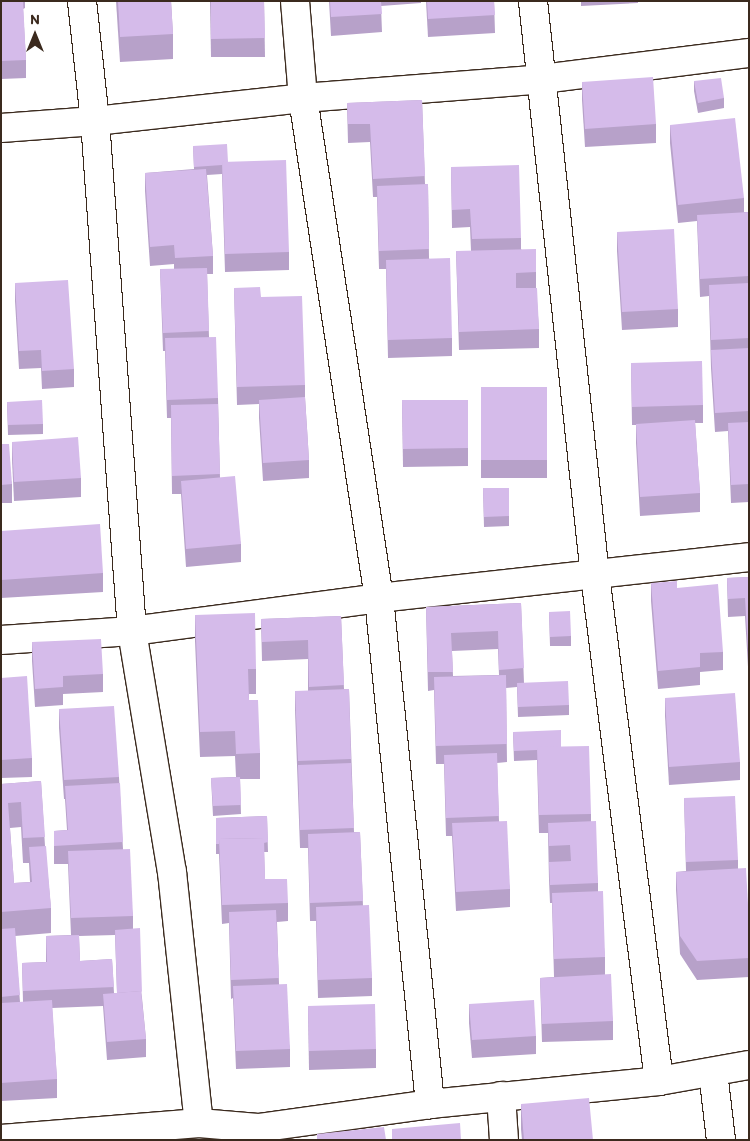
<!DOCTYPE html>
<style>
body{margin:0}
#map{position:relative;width:750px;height:1141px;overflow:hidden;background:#fff;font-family:Itim,sans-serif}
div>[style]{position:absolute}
.roads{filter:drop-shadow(1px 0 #3b2a1e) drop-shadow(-1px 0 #3b2a1e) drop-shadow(0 1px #3b2a1e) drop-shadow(0 -1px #3b2a1e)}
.street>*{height:28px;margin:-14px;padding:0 14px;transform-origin:14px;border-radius:14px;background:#fff}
.wall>*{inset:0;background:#b7a1c9}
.building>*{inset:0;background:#d5bbea}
span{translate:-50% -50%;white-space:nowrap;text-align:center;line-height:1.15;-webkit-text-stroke:4px #fff;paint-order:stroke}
.frame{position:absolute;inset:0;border:2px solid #3b2a1e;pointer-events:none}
.north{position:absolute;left:10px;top:10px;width:50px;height:50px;-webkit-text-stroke:4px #fff;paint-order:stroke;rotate:0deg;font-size:14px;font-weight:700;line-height:20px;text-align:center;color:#3b2a1e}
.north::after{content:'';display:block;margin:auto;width:18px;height:22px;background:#3b2a1e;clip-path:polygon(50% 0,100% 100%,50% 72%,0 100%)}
</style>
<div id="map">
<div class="roads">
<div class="street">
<i style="left:82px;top:1px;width:121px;rotate:83.8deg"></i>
<i style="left:95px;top:121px;width:511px;rotate:85.85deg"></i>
<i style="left:132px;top:631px;width:244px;rotate:80.6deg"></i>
<i style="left:172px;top:872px;width:252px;rotate:83.9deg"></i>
<i style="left:295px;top:1px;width:97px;rotate:85.3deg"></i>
<i style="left:303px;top:98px;width:506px;rotate:81.36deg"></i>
<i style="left:379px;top:598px;width:509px;rotate:84.24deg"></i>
<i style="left:533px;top:1px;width:577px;rotate:83.84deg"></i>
<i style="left:595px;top:575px;width:510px;rotate:82.79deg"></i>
<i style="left:1px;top:128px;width:94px;rotate:-4.3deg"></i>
<i style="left:95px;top:121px;width:209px;rotate:-6.3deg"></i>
<i style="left:303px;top:98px;width:240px;rotate:-4.5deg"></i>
<i style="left:542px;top:79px;width:209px;rotate:-7.2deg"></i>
<i style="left:1px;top:640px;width:131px;rotate:-3.9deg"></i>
<i style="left:132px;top:631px;width:249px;rotate:-7.6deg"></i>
<i style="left:379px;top:598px;width:372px;rotate:-6.3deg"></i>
<i style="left:713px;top:1072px;width:68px;rotate:83.3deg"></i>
<i style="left:501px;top:1096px;width:44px;rotate:86.1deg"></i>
<i style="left:1px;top:1139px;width:199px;rotate:-4.6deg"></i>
<i style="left:199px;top:1123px;width:59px;rotate:4.8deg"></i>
<i style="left:258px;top:1128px;width:174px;rotate:-7.9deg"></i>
<i style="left:430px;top:1104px;width:230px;rotate:-5.7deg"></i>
<i style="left:659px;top:1081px;width:91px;rotate:-10.1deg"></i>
</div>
</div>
<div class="wall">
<i style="clip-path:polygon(1px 1px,25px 1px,25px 8px,23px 9px,26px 60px,26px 78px,1px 79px)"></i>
<i style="clip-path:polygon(116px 1px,171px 1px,173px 34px,173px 59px,120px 62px)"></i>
<i style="clip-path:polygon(210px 1px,264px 1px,265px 57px,211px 57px)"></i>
<i style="clip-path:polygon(329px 1px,421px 1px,421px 3px,381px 6px,382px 32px,331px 36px)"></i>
<i style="clip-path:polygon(426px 1px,494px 1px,495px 33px,428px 37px)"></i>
<i style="clip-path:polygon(581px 1px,638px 1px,638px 3px,581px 6px)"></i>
<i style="clip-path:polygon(694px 81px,724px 98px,724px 108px,698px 113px,694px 91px)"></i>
<i style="clip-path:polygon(582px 82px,656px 124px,656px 143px,585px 147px,582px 100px)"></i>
<i style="clip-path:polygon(422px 100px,425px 184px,428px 184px,429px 258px,452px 338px,452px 356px,388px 358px,386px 269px,379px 269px,377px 197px,373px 197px,370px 142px,348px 143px,347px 103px)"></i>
<i style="clip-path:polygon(670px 125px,744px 198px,744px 212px,749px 212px,749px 502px,731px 503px,728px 431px,715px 432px,711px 368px,709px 296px,700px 297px,697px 221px,678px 223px,670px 143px)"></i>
<i style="clip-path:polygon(193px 146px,228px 162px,289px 252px,289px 270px,225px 272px,222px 174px,207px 175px,213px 256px,213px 274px,207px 274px,209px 337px,218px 398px,220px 478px,241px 544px,241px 562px,186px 567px,181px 494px,172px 494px,171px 418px,167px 418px,165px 351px,163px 351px,160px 269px,174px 269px,174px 264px,150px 266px,145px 191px,145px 173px,194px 169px)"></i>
<i style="clip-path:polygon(451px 167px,521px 238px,521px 249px,536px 272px,536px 288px,539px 329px,539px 348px,459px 350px,456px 251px,471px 251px,470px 227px,452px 228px)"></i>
<i style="clip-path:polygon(617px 232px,678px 309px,678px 327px,622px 330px,617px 251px)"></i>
<i style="clip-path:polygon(15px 283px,74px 369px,74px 387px,42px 389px,41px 368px,19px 369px,15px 301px)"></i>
<i style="clip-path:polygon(234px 288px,261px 297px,305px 385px,305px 397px,309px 460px,309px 478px,263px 481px,259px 418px,259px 404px,237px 405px)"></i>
<i style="clip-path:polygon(631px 363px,703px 405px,703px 423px,695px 423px,700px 493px,700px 512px,640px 516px,636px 443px,636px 425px,632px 425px)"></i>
<i style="clip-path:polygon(481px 387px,547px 387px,547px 478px,481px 478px)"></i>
<i style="clip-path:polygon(402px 400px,468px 400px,468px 466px,403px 467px)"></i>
<i style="clip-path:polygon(7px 402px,43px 424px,43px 434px,8px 435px)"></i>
<i style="clip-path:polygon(12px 442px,81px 478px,81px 497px,14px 501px,12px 460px)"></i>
<i style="clip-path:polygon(1px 444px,12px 484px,12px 503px,1px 503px)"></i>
<i style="clip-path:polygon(483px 488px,509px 488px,509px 526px,484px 527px)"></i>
<i style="clip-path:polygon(1px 531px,103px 573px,103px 592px,1px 598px)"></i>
<i style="clip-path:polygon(749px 577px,749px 667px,748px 667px,745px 616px,728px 617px,727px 578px)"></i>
<i style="clip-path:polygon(651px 583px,677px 588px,723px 652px,723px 670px,700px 672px,700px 685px,658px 689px,651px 601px)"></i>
<i style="clip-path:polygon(evenodd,521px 603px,524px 683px,569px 705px,569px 715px,518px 717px,517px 687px,506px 688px,507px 762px,497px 763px,499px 821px,510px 889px,510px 907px,456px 911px,452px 836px,446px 836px,444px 764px,436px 764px,434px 690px,428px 691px,426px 607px,521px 603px,498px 649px,499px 675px,453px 676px,452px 651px,498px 649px)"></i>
<i style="clip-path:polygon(549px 612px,571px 636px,571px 646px,550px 646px)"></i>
<i style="clip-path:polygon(195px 615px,256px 669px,256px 694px,249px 694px,249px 700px,260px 753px,260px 779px,240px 779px,241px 814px,213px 816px,211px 778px,236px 777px,235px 756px,200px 757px,195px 641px)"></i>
<i style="clip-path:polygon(341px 616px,344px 689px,349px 689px,354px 832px,360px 832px,363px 906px,372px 978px,372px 996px,318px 998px,316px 921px,310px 921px,308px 848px,300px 848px,295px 710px,295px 691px,308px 691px,308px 659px,262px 661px,261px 619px)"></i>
<i style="clip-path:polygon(32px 642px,103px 674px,103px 692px,63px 694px,63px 705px,35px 707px,32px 661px)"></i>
<i style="clip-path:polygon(1px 678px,32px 758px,32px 777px,1px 778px)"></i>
<i style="clip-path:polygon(665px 698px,740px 762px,740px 780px,669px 785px,665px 716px)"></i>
<i style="clip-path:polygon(evenodd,59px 709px,119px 777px,123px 849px,133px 916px,133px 929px,142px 998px,146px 1039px,146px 1057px,107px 1060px,103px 1006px,52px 1008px,57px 1079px,57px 1098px,1px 1101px,1px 784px,41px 781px,45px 846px,51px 908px,51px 933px,15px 936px,20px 1002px,23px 1002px,22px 963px,46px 962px,46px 936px,71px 935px,68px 864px,54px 864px,54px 831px,67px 830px,65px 799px,64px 799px,59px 728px,59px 709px,21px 827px,23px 863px,29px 863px,30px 882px,14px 883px,10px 828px,21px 827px,59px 709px,115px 935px,117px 993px,114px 993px,112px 959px,80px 961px,79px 936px,115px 935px)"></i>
<i style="clip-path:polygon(513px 732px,561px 747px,591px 814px,591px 821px,598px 883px,598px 891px,605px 957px,605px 975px,613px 1021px,613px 1040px,542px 1042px,540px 978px,554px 977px,552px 903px,550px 903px,549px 880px,548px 833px,539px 833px,537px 760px,514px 761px)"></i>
<i style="clip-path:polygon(684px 798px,738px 860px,738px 868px,749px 923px,749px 977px,697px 980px,680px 954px,676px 890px,676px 872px,686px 871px)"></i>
<i style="clip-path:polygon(267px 816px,268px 852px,264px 852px,265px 879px,288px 903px,288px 921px,277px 922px,279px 984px,290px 1049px,290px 1067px,236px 1069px,233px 998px,231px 999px,229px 923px,222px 924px,219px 854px,216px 854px,216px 818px)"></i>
<i style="clip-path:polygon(469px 1004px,536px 1036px,536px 1054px,472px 1058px,469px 1023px)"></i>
<i style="clip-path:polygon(308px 1006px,376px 1049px,376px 1068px,309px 1070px)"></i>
<i style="clip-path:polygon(521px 1104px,593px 1140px,522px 1140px,521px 1129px)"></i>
</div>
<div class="building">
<i style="clip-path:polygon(1px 1px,23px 1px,26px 60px,1px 61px)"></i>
<i style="clip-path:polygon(118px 1px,171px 1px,173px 34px,120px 37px)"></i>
<i style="clip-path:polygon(211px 1px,264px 1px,265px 38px,211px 39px)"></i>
<i style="clip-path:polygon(330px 1px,381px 1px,382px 14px,331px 17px)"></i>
<i style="clip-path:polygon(427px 1px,494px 1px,495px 15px,428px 19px)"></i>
<i style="clip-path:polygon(653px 77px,656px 124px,585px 129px,582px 82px)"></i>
<i style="clip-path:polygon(721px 78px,724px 98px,698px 103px,694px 81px)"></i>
<i style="clip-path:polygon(422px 100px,425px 176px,373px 179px,370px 124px,348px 124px,347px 103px)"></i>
<i style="clip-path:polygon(735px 118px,744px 198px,678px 205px,670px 125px)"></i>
<i style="clip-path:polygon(227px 144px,228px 162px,222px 162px,222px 165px,194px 167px,193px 146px)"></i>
<i style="clip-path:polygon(286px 160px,289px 252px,225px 254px,222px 162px)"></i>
<i style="clip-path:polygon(519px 165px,521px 238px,472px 239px,470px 209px,452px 210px,451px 167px)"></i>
<i style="clip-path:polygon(206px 169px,213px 256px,175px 258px,174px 245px,150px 247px,145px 173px)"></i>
<i style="clip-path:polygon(428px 184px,429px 249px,379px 251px,377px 186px)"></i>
<i style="clip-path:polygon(749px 212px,749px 276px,700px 279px,697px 215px)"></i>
<i style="clip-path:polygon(674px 229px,678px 309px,622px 312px,617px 232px)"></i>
<i style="clip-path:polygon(536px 249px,536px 272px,516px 273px,516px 288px,537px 288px,539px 329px,459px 332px,456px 251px)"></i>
<i style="clip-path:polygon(450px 258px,452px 338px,388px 340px,386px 260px)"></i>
<i style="clip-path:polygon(207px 268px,209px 331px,163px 333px,160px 269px)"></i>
<i style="clip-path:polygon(68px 280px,74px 369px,42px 371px,41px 350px,19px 351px,15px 283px)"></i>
<i style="clip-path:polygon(749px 283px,749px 338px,711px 340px,709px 285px)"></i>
<i style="clip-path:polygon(260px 287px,261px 297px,302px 296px,305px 385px,237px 387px,234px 288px)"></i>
<i style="clip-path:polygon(216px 337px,218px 398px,167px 400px,165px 338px)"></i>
<i style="clip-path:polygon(749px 348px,749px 411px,715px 413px,711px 350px)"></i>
<i style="clip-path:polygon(702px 361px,703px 405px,632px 407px,631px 363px)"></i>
<i style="clip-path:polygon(481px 387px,547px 387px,547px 460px,481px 460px)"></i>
<i style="clip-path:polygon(305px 397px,309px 460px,263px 463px,259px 400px)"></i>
<i style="clip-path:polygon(42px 400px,43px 424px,8px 425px,7px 402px)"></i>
<i style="clip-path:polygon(402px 400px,468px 400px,468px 448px,403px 449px)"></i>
<i style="clip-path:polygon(218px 404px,220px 474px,172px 476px,171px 405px)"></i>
<i style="clip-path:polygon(695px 420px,700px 493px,640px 497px,636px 424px)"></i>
<i style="clip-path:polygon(749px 422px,749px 484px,731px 485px,728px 423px)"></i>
<i style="clip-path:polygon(78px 437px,81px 478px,14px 482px,12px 442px)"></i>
<i style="clip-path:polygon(1px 444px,9px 444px,12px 484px,1px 485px)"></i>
<i style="clip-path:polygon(235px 476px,241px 544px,186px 549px,181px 481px)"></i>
<i style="clip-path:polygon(483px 488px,509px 488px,509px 516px,484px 517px)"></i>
<i style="clip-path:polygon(100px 524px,103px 573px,1px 580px,1px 531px)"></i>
<i style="clip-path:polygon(749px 577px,749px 649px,748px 649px,745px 598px,728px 599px,727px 578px)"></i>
<i style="clip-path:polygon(677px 581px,677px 588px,718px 584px,723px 652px,700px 653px,700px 667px,658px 671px,651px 583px)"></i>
<i style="clip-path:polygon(521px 603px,524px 668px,499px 670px,498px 631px,451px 633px,453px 672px,428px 672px,426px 607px)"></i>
<i style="clip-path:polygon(570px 611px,571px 636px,550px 637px,549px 612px)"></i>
<i style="clip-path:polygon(255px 613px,256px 669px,248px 669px,249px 700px,258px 700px,260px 753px,236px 754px,235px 731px,200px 732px,195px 615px)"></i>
<i style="clip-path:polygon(341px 616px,344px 685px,309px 687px,308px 640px,262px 642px,261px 619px)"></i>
<i style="clip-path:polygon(101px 639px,103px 674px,63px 676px,63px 687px,35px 689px,32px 642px)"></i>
<i style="clip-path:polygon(506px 675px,507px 744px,436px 746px,434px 677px)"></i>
<i style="clip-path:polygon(27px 676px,32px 758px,1px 760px,1px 678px)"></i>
<i style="clip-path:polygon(568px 681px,569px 705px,518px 707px,517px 683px)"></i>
<i style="clip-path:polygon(349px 689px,351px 759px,298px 761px,295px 691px)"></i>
<i style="clip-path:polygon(735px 693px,740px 762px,669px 767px,665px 698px)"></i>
<i style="clip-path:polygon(114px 706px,119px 777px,64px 780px,59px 709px)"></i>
<i style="clip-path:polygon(561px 730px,561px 747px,537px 747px,537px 750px,514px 751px,513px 732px)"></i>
<i style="clip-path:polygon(589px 746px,591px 814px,539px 815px,537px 747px)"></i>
<i style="clip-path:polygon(497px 753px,499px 816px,446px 818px,444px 755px)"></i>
<i style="clip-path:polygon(351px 763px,354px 828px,300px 830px,298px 765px)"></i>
<i style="clip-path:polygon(240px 777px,241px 805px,213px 806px,211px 778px)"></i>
<i style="clip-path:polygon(41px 781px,45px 837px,23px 838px,21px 802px,8px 803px,14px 883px,32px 882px,29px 847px,46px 846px,51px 908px,1px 912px,1px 784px)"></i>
<i style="clip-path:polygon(120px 783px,123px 842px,54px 846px,54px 831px,68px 830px,65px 786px)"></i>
<i style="clip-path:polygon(735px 796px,738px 860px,686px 862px,684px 798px)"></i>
<i style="clip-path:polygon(267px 816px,268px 842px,264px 843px,264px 838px,219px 839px,219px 844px,216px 844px,216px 818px)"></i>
<i style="clip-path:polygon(507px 821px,510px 889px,456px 892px,452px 823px)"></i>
<i style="clip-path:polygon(596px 821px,598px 883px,550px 885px,549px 862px,571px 861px,570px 845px,549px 846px,548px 823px)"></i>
<i style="clip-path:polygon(360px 832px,363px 901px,310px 903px,308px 834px)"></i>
<i style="clip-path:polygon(264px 838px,265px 879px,287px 879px,288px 903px,222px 905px,219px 839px)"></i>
<i style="clip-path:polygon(130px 849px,133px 916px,71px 918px,68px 851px)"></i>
<i style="clip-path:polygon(746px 868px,749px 923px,749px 958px,697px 961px,680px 936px,676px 872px)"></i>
<i style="clip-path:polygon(603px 891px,605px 957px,554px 959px,552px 893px)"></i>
<i style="clip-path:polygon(369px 905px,372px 978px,318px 980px,316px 907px)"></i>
<i style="clip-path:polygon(276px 910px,279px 978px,231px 980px,229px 912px)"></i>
<i style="clip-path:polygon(15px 928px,20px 995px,1px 997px,1px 929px)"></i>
<i style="clip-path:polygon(140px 928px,142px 993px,141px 991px,117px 993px,115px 930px)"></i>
<i style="clip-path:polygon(79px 935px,80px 961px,112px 959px,114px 987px,23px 991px,22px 963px,47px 962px,46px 936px)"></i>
<i style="clip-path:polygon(611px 974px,613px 1021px,542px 1024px,540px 978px)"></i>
<i style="clip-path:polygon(287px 984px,290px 1049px,236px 1051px,233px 986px)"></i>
<i style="clip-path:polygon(141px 991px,146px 1039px,107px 1042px,103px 994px)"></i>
<i style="clip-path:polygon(52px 1000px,57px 1079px,1px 1083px,1px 1003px)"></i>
<i style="clip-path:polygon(534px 1000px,536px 1036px,472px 1040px,469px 1004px)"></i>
<i style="clip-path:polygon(375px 1004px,376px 1049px,309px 1051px,308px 1006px)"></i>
<i style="clip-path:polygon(589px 1098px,593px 1140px,524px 1140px,521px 1104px)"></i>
<i style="clip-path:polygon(460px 1123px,461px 1140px,392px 1140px,392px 1129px)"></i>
<i style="clip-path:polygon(384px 1127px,386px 1140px,317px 1140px,317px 1134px)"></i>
</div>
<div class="frame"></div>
<div class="north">N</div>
</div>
